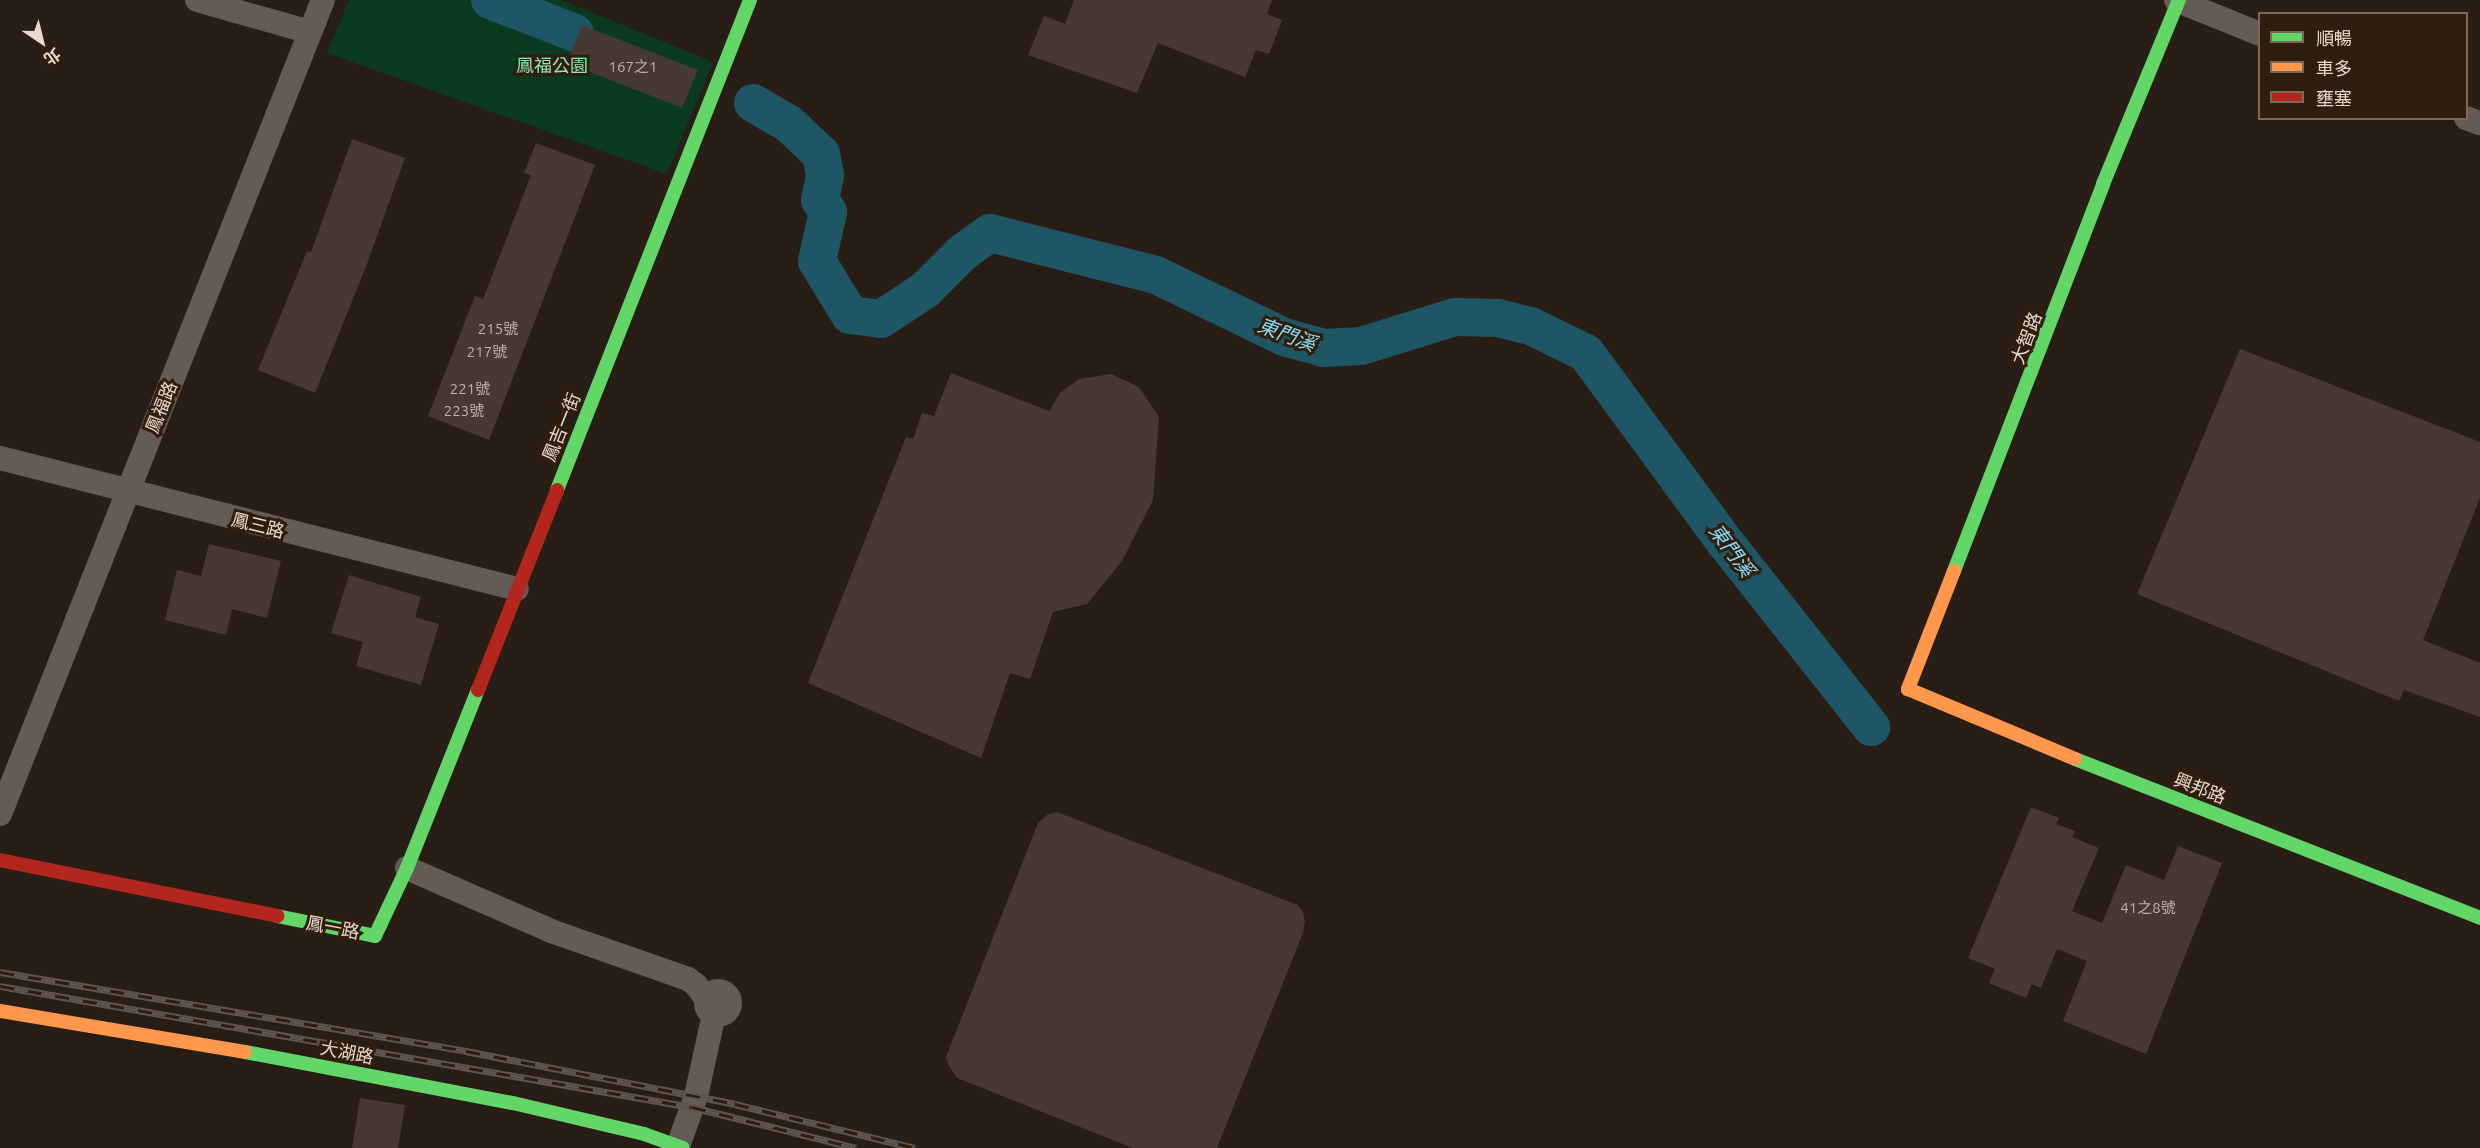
<!DOCTYPE html>
<meta charset="utf-8">
<style>
body{margin:0}
#map{position:relative;width:2480px;height:1148px;overflow:hidden;background:#291e15;font-family:Ubuntu,"Noto Sans TC",sans-serif}
div>[style]{position:absolute}
.green>*{inset:0;background:#0a3a22}
.river>*{height:38px;margin:-19px;padding:0 19px;transform-origin:19px;border-radius:19px;background:#1f5665}
.building>*{inset:0;background:#463832}
.street>*{height:24px;margin:-12px;padding:0 12px;transform-origin:12px;border-radius:12px;background:#645a56}
.street>.ring{margin:-12px;padding:0;box-sizing:content-box;background:none;border:24px solid #645a56;border-radius:50%}
.fast>*{height:14px;margin:-7px;padding:0 7px;transform-origin:7px;border-radius:7px;background:#63d668}
.slow>*{height:14px;margin:-7px;padding:0 7px;transform-origin:7px;border-radius:7px;background:#ff974d}
.jam>*{height:14px;margin:-7px;padding:0 7px;transform-origin:7px;border-radius:7px;background:#b3261e}
.rail>*{height:7px;margin-top:-3.5px;transform-origin:0;background:repeating-linear-gradient(90deg,#311d0d 0 14px,#5f5550 0 28px);box-sizing:border-box;border-block:2px solid #5f5550}
span{translate:-50% -50%;white-space:nowrap;text-align:center;line-height:1.15;-webkit-text-stroke:6px #311d0d;paint-order:stroke}
.number-label{font-size:15px;color:#c0b1a8}
.number-label span{-webkit-text-stroke-width:0}
.park-label{font-size:18px;color:#8de6b2}
.street-label{font-size:18px;color:#e8d9d0}
.water-label{font-size:20px;color:#87def8;font-style:italic}
.legend{position:absolute;left:2258px;top:12px;width:210px;height:108px;box-sizing:border-box;background:#311d0d;border:2px solid #7a685b;margin:0;padding:8px 10px;list-style:none;font-size:18px;color:#e8d9d0}
.legend li{display:flex;align-items:center;gap:12px;height:30px}
.legend b{width:30px;border:2px solid #7a685b}
.north{position:absolute;left:12px;top:12px;width:60px;height:60px;-webkit-text-stroke:4px #311d0d;paint-order:stroke;rotate:145deg;font-size:16px;font-weight:700;line-height:24px;text-align:center;color:#e8d9d0}
.north::after{content:'';display:block;margin:auto;width:21px;height:27px;background:#e8d9d0;clip-path:polygon(50% 0,100% 100%,50% 72%,0 100%)}
</style>
<div id="map">
<div class="green">
<i style="clip-path:polygon(349px 0,561px 0,713px 62px,667px 174px,327px 53px)"></i>
</div>
<div class="river">
<i style="left:490px;top:0;width:91px;rotate:21.2deg"></i>
<i style="left:753px;top:103px;width:42px;rotate:30.3deg"></i>
<i style="left:789px;top:124px;width:44px;rotate:43.2deg"></i>
<i style="left:821px;top:154px;width:21px;rotate:79deg"></i>
<i style="left:825px;top:175px;width:25px;rotate:101deg"></i>
<i style="left:820px;top:200px;width:14px;rotate:56deg"></i>
<i style="left:828px;top:212px;width:50px;rotate:102.7deg"></i>
<i style="left:817px;top:261px;width:63px;rotate:58.6deg"></i>
<i style="left:850px;top:315px;width:31px;rotate:7deg"></i>
<i style="left:881px;top:319px;width:53px;rotate:-33.4deg"></i>
<i style="left:925px;top:290px;width:52px;rotate:-45deg"></i>
<i style="left:962px;top:253px;width:34px;rotate:-36deg"></i>
<i style="left:990px;top:233px;width:171px;rotate:14.2deg"></i>
<i style="left:1156px;top:275px;width:142px;rotate:25.8deg"></i>
<i style="left:1284px;top:337px;width:41px;rotate:15.4deg"></i>
<i style="left:1324px;top:348px;width:37px;rotate:-3deg"></i>
<i style="left:1361px;top:346px;width:98px;rotate:-17.1deg"></i>
<i style="left:1455px;top:317px;width:43px;rotate:1.3deg"></i>
<i style="left:1498px;top:318px;width:36px;rotate:14deg"></i>
<i style="left:1533px;top:327px;width:59px;rotate:26.1deg"></i>
<i style="left:1586px;top:353px;width:235px;rotate:53.7deg"></i>
<i style="left:1725px;top:542px;width:236px;rotate:51.7deg"></i>
</div>
<div class="building">
<i style="clip-path:polygon(1074px 0,1272px 0,1267px 14px,1282px 20px,1269px 54px,1256px 50px,1245px 77px,1158px 43px,1137px 93px,1028px 55px,1044px 16px,1065px 24px)"></i>
<i style="clip-path:polygon(582px 25px,698px 70px,682px 108px,567px 63px)"></i>
<i style="clip-path:polygon(352px 139px,405px 158px,367px 264px,315px 393px,258px 370px,307px 251px,311px 252px)"></i>
<i style="clip-path:polygon(536px 143px,595px 165px,489px 440px,428px 416px,475px 296px,483px 299px,531px 175px,524px 173px)"></i>
<i style="clip-path:polygon(2240px 349px,2480px 442px,2480px 498px,2423px 640px,2480px 663px,2480px 717px,2404px 690px,2399px 701px,2137px 594px)"></i>
<i style="clip-path:polygon(951px 373px,1049px 411px,1060px 393px,1079px 379px,1111px 374px,1139px 387px,1159px 417px,1153px 500px,1122px 561px,1087px 604px,1053px 612px,1030px 679px,1010px 673px,981px 758px,808px 683px,906px 437px,913px 439px,922px 413px,934px 416px)"></i>
<i style="clip-path:polygon(209px 544px,281px 561px,267px 618px,232px 609px,226px 635px,165px 620px,177px 570px,201px 576px)"></i>
<i style="clip-path:polygon(349px 575px,421px 597px,415px 617px,439px 624px,421px 685px,356px 666px,363px 642px,331px 633px)"></i>
<i style="clip-path:polygon(2031px 807px,2059px 818px,2056px 824px,2075px 831px,2072px 837px,2099px 848px,2072px 911px,2102px 923px,2126px 865px,2164px 880px,2178px 846px,2222px 863px,2146px 1054px,2063px 1021px,2087px 961px,2057px 949px,2041px 988px,2032px 984px,2026px 998px,1989px 983px,1995px 969px,1968px 958px)"></i>
<i style="clip-path:polygon(1057px 812px,1298px 905px,1303px 912px,1305px 922px,1303px 933px,1217px 1148px,1133px 1148px,957px 1078px,949px 1066px,946px 1057px,1038px 823px,1047px 815px)"></i>
<i style="clip-path:polygon(360px 1098px,405px 1105px,398px 1148px,352px 1148px)"></i>
</div>
<div class="street">
<i style="left:197px;top:0;width:117px;rotate:15.8deg"></i>
<i style="left:2176px;top:0;width:91px;rotate:22deg"></i>
<i style="left:2466px;top:118px;width:15px;rotate:20deg"></i>
<i style="left:0;top:458px;width:533px;rotate:14.22deg"></i>
<i style="left:0;top:814px;width:876px;rotate:-68.36deg"></i>
<i style="left:407px;top:868px;width:157px;rotate:23.6deg"></i>
<i style="left:551px;top:931px;width:145px;rotate:19.3deg"></i>
<i style="left:688px;top:979px;width:10px;rotate:37deg"></i>
<i style="left:696px;top:985px;width:17px;rotate:54deg"></i>
<i class="ring" style="left:706px;top:991px;width:0;height:0"></i>
<i style="left:678px;top:1146px;width:53px;rotate:-70.2deg"></i>
<i style="left:696px;top:1096px;width:84px;rotate:-77.6deg"></i>
</div>
<div class="fast">
<i style="left:557px;top:490px;width:527px;rotate:-68.5deg"></i>
<i style="left:1954px;top:571px;width:415px;rotate:-68.9deg"></i>
<i style="left:2103px;top:184px;width:199px;rotate:-67.6deg"></i>
<i style="left:2075px;top:759px;width:435px;rotate:21.4deg"></i>
<i style="left:277px;top:916px;width:100px;rotate:11.5deg"></i>
<i style="left:375px;top:936px;width:75px;rotate:-64.8deg"></i>
<i style="left:407px;top:868px;width:192px;rotate:-68.3deg"></i>
<i style="left:245px;top:1052px;width:273px;rotate:10.8deg"></i>
<i style="left:513px;top:1103px;width:135px;rotate:13.3deg"></i>
<i style="left:644px;top:1134px;width:41px;rotate:19.7deg"></i>
</div>
<div class="slow">
<i style="left:1954px;top:571px;width:127px;rotate:111.3deg"></i>
<i style="left:1908px;top:689px;width:181px;rotate:22.7deg"></i>
<i style="left:0;top:1011px;width:248px;rotate:9.5deg"></i>
</div>
<div class="jam">
<i style="left:478px;top:690px;width:215px;rotate:-68.4deg"></i>
<i style="left:0;top:860px;width:283px;rotate:11.4deg"></i>
</div>
<div class="rail">
<i style="left:0;top:972px;width:473px;rotate:9.6deg"></i>
<i style="left:466px;top:1051px;width:274px;rotate:11.1deg"></i>
<i style="left:735px;top:1104px;width:185px;rotate:13.7deg"></i>
<i style="left:0;top:986px;width:702px;rotate:9.92deg"></i>
<i style="left:692px;top:1107px;width:169px;rotate:14deg"></i>
</div>
<div class="number-label">
<span style="left:633px;top:67px">167之1</span>
<span style="left:498px;top:329px">215號</span>
<span style="left:487px;top:352px">217號</span>
<span style="left:470px;top:389px">221號</span>
<span style="left:464px;top:411px">223號</span>
<span style="left:2148px;top:908px">41之8號</span>
</div>
<div class="park-label">
<span style="left:552px;top:65px">鳳福公園</span>
</div>
<div class="street-label">
<span style="left:2026px;top:338px;rotate:-69deg">大智路</span>
<span style="left:161px;top:407px;rotate:-68deg">鳳福路</span>
<span style="left:561px;top:427px;rotate:-68deg">鳳吉一街</span>
<span style="left:258px;top:525px;rotate:14deg">鳳三路</span>
<span style="left:2200px;top:788px;rotate:21deg">興邦路</span>
<span style="left:333px;top:927px;rotate:11deg">鳳一路</span>
<span style="left:347px;top:1052px;rotate:11deg">大湖路</span>
</div>
<div class="water-label">
<span style="left:1287px;top:334px;rotate:20deg">東門溪</span>
<span style="left:1732px;top:550px;rotate:53deg">東門溪</span>
</div>
<ul class="legend">
<li><b style="height:8px;background:#63d668"></b>順暢</li>
<li><b style="height:8px;background:#ff974d"></b>車多</li>
<li><b style="height:8px;background:#b3261e"></b>壅塞</li>
</ul>
<div class="north">北</div>
</div>
